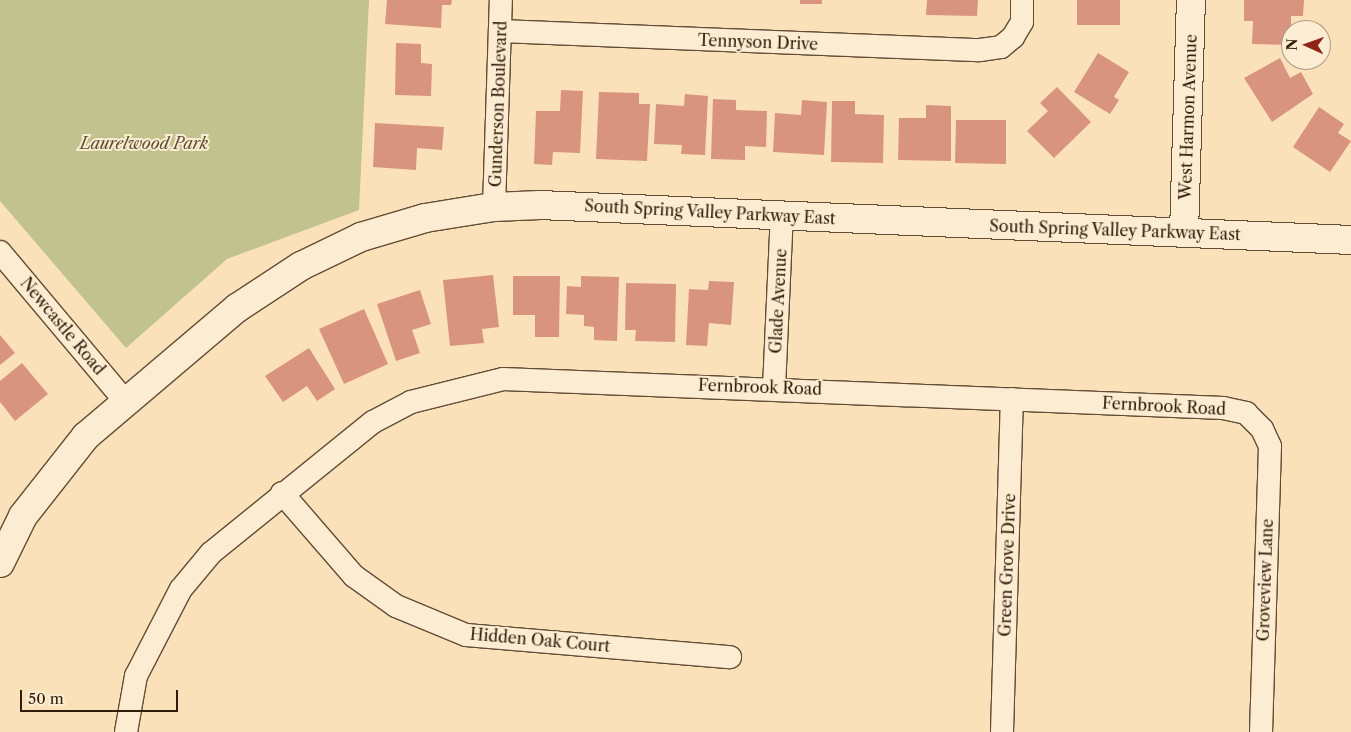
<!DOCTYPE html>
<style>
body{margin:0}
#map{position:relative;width:1351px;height:732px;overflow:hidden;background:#fae1ba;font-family:"Libre Caslon Text",serif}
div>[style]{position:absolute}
.green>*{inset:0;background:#c1c28d}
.building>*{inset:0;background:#d99480}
.roads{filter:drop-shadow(1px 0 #624d35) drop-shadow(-1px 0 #624d35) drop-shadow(0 1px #624d35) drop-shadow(0 -1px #624d35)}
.street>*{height:22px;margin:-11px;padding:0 11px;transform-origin:11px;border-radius:11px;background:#fcecd2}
.secondary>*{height:28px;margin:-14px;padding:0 14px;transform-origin:14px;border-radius:14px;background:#fcecd2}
span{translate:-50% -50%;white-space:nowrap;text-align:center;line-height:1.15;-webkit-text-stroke:4px #fcecd2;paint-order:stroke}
.street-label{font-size:16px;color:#301c09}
.park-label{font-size:16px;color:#5c4e31;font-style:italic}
.north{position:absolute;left:1281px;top:20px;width:50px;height:50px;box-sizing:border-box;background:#fcecd2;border:1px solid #aa9982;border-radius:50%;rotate:272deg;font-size:14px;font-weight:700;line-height:20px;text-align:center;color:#301c09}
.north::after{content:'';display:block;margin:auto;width:18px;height:22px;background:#8f2418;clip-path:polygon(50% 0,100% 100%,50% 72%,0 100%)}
.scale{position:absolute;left:20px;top:690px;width:158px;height:22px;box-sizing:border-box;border:2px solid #301c09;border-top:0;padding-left:6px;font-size:15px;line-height:18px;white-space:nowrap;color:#301c09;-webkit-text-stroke:4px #fcecd2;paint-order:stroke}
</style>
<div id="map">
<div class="green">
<i style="clip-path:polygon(0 0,369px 0,359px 210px,227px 259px,126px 348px,0 201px)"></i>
</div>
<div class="building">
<i style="clip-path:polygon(387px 0,452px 0,451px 5px,442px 5px,441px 28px,385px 24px)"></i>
<i style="clip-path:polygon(800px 0,822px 0,822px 4px,800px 4px)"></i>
<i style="clip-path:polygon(927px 0,978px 0,977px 16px,926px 15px)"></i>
<i style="clip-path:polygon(1077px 0,1120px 0,1120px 25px,1077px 25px)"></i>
<i style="clip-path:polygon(1244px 0,1304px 0,1303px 16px,1291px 16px,1291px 45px,1252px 44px,1253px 21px,1244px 21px)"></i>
<i style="clip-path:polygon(396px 43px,421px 44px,421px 63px,432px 64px,431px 96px,395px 95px)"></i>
<i style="clip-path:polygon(1098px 53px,1129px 72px,1114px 97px,1119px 100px,1110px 114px,1074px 92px)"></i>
<i style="clip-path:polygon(1280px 58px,1290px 78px,1301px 72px,1313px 94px,1272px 122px,1244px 78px)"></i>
<i style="clip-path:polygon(1057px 87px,1091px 122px,1054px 158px,1027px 131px,1048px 111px,1040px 103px)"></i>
<i style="clip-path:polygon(561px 90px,583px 91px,580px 153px,553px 152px,552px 165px,534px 164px,536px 111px,560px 111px)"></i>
<i style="clip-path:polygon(599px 92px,639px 93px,639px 104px,650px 104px,647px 161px,596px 159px)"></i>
<i style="clip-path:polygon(685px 94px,708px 96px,705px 155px,681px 154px,682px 145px,654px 144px,656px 104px,684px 106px)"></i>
<i style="clip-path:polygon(713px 99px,736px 100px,736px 110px,767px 111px,766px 147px,745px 146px,745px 160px,711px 159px)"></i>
<i style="clip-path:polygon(802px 100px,827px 102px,824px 155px,773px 152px,775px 113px,801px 115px)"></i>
<i style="clip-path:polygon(832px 101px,855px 101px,855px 114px,884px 115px,883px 163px,831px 162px)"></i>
<i style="clip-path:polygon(926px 105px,951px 106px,951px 161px,898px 160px,899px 118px,926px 118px)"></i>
<i style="clip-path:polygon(1319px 107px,1344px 124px,1338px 133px,1351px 141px,1330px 172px,1293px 147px)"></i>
<i style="clip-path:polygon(956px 120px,1006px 120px,1006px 164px,955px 163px)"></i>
<i style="clip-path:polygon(375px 123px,444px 127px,442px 150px,417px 148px,416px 170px,373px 167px)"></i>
<i style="clip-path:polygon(493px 275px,499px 327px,482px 329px,484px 343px,450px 346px,443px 280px)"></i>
<i style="clip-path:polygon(513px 276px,560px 276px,559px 337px,535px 337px,535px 315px,513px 315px)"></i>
<i style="clip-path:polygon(581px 276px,619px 277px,617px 341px,594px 340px,594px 327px,584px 326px,584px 315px,566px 314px,567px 286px,581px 287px)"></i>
<i style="clip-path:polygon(709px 281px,734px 282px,731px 325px,709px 323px,707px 346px,686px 345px,689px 289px,708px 290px)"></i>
<i style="clip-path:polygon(626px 283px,676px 284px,675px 342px,635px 341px,636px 330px,625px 330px)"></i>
<i style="clip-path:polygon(420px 290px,431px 324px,412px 330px,420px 353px,396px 361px,377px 304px)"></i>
<i style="clip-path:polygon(364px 309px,388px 364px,344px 384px,319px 329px)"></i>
<i style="clip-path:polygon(0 335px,15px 353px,0 365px)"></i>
<i style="clip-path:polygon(309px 348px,335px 389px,317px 401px,307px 386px,283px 402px,265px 376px)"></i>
<i style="clip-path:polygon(22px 363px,48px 394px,15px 421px,0 402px,0 381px)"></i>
</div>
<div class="roads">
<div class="street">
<i style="left:500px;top:31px;width:480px;rotate:2.3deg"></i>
<i style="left:980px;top:50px;width:21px;rotate:-8deg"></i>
<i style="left:1001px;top:47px;width:16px;rotate:-40deg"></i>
<i style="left:1013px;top:37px;width:17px;rotate:-59deg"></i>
<i style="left:1022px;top:22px;width:22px;rotate:-90deg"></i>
<i style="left:494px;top:207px;width:207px;rotate:-88.1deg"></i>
<i style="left:0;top:252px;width:194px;rotate:50deg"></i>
<i style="left:774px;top:388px;width:173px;rotate:-87.4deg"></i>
<i style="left:282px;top:493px;width:110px;rotate:49.1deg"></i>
<i style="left:354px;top:576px;width:52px;rotate:35.5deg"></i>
<i style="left:396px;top:606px;width:76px;rotate:22.5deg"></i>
<i style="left:466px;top:635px;width:265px;rotate:4.8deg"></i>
<i style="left:126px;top:732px;width:57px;rotate:-79.9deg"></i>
<i style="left:136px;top:676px;width:98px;rotate:-62.7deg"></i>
<i style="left:181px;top:589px;width:47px;rotate:-50.2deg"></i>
<i style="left:211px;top:553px;width:208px;rotate:-39deg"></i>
<i style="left:373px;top:422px;width:43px;rotate:-27.8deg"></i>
<i style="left:411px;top:402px;width:95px;rotate:-14deg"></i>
<i style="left:503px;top:379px;width:721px;rotate:2.31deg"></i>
<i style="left:1223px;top:408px;width:24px;rotate:12deg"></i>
<i style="left:1246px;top:413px;width:23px;rotate:45deg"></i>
<i style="left:1262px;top:429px;width:19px;rotate:65deg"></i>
<i style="left:1270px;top:446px;width:286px;rotate:91.8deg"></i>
<i style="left:1002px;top:732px;width:333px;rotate:-88.3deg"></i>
</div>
<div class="secondary">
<i style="left:1184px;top:233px;width:233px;rotate:-88.3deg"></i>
<i style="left:0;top:563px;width:52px;rotate:-63.9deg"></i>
<i style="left:23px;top:516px;width:102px;rotate:-51.8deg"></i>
<i style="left:86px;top:436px;width:198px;rotate:-40.3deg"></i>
<i style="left:237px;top:308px;width:77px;rotate:-33.3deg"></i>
<i style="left:301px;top:266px;width:67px;rotate:-25.8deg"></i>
<i style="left:361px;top:237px;width:67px;rotate:-16.5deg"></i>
<i style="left:425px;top:218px;width:70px;rotate:-9.1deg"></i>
<i style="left:494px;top:207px;width:46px;rotate:-2.5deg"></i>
<i style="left:540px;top:205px;width:812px;rotate:2.47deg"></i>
</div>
</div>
<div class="street-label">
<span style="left:758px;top:42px;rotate:2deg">Tennyson Drive</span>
<span style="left:498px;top:104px;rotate:-88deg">Gunderson Boulevard</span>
<span style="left:1188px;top:117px;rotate:-88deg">West Harmon Avenue</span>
<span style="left:710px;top:212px;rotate:3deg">South Spring Valley Parkway East</span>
<span style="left:1115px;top:230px;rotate:2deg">South Spring Valley Parkway East</span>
<span style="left:778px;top:301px;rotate:-87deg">Glade Avenue</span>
<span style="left:63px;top:326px;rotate:50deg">Newcastle Road</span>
<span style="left:760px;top:387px;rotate:2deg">Fernbrook Road</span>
<span style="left:1164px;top:406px;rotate:3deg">Fernbrook Road</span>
<span style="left:1007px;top:565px;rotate:-88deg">Green Grove Drive</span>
<span style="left:1265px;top:580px;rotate:-88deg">Groveview Lane</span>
<span style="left:540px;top:640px;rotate:5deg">Hidden Oak Court</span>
</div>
<div class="park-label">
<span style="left:144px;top:143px">Laurelwood Park</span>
</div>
<div class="north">N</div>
<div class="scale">50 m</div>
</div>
